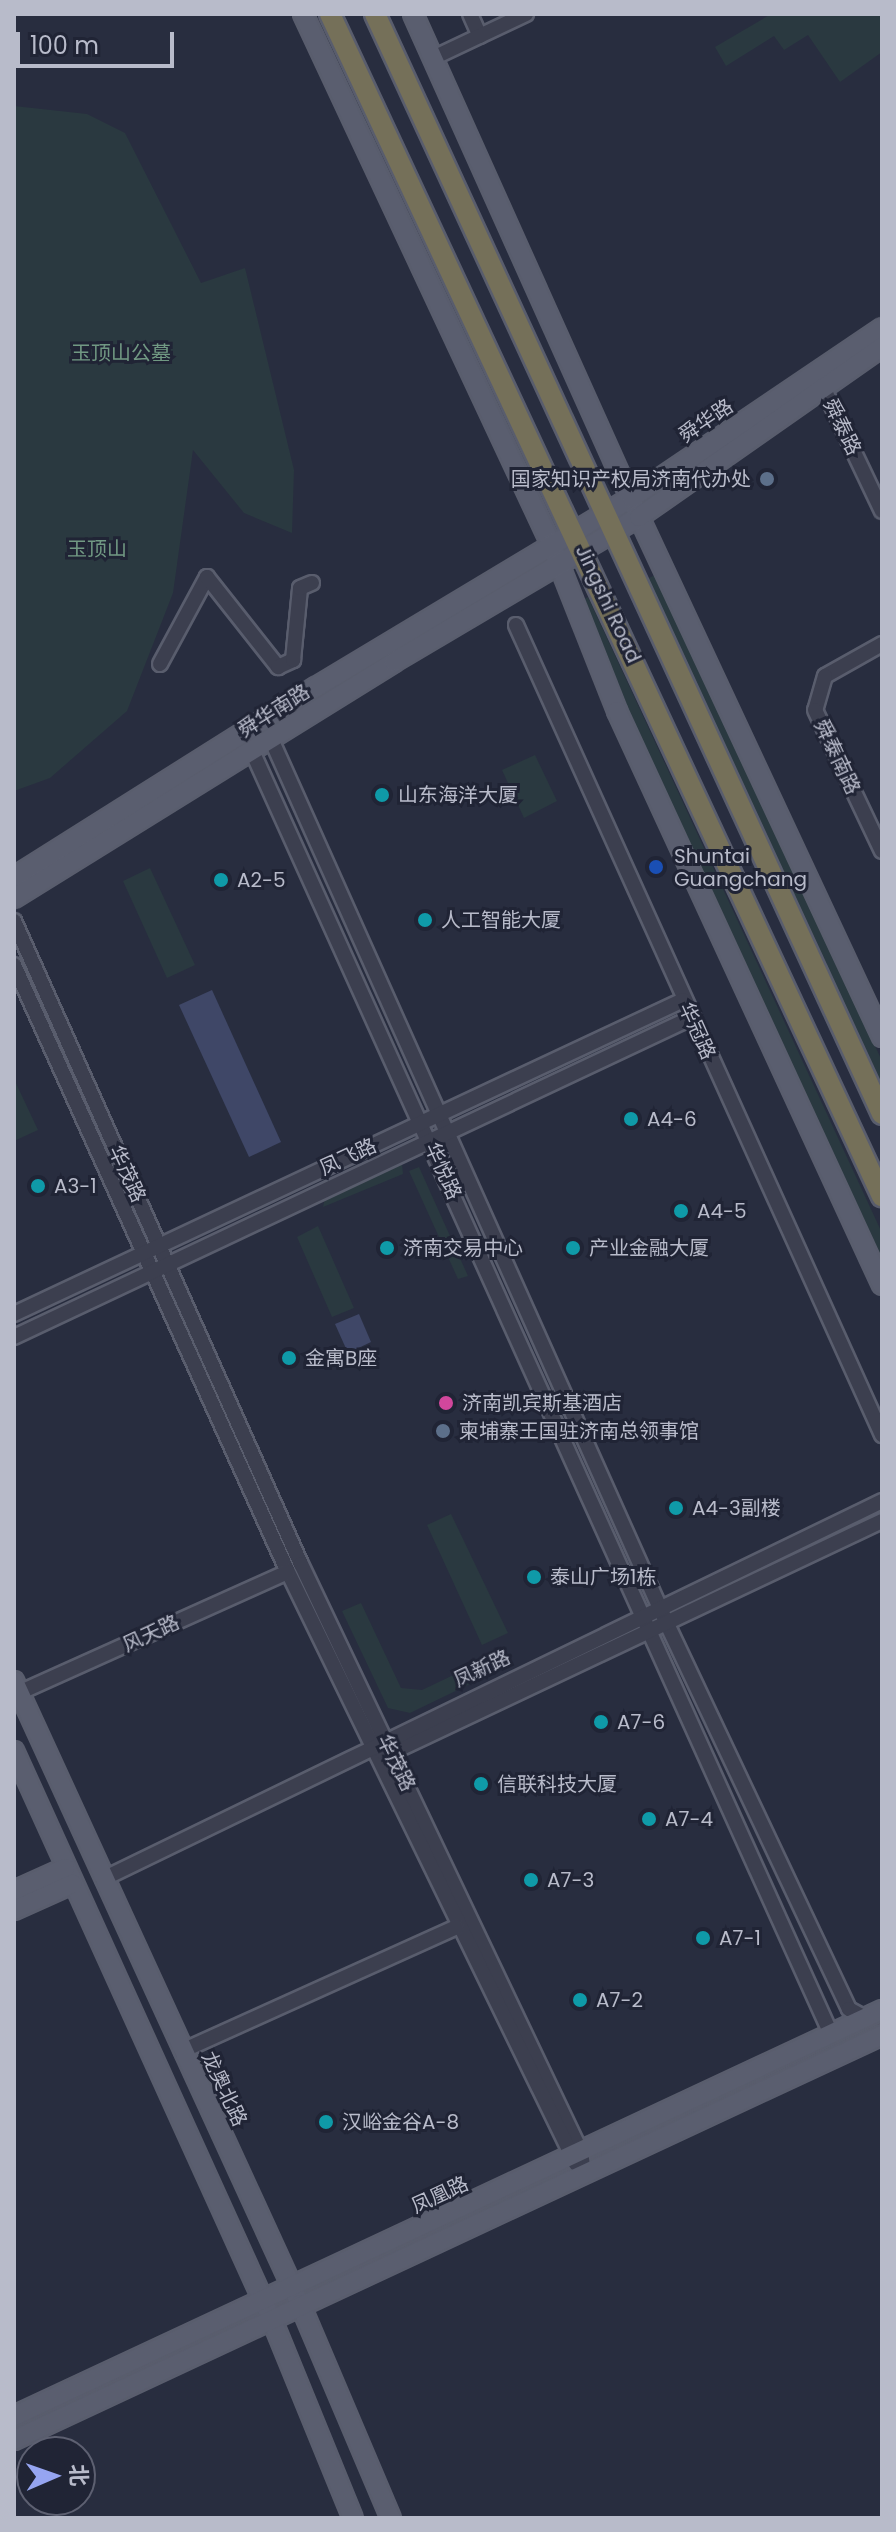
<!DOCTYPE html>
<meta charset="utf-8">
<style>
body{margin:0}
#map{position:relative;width:896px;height:2532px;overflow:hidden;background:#282d3f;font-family:Poppins,"Noto Sans SC",sans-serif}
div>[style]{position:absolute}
.green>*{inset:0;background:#2a3940}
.water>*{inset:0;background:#3f4767}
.roads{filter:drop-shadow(2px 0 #595d6d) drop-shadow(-2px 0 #595d6d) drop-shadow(0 2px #595d6d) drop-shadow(0 -2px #595d6d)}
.minor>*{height:14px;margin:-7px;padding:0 7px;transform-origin:7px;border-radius:7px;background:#3c3f4f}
.major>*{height:18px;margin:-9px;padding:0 9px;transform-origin:9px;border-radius:9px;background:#5a5e6f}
.highway>*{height:20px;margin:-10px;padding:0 10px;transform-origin:10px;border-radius:10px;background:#757059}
.dots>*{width:22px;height:22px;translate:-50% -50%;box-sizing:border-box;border:4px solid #202435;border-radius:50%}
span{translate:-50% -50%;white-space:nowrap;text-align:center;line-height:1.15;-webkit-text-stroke:6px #202435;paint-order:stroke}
.park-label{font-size:20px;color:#719983}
.street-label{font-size:20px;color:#b8bbca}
.poi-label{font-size:20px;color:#b8bbca}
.right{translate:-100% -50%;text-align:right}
.left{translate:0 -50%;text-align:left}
.frame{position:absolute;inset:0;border:16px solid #b8bbca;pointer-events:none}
.north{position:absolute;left:16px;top:2436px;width:80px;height:80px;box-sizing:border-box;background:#202435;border:2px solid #5d6071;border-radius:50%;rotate:88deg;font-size:22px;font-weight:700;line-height:32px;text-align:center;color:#b8bbca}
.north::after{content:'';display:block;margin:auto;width:28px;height:36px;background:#96a5f1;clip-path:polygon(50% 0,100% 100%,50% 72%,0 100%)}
.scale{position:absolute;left:16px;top:32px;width:158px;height:36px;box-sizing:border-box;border:4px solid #b8bbca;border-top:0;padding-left:10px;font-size:24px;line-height:28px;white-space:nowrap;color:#b8bbca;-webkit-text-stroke:6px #202435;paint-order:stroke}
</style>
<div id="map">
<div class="green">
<i style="clip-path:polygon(771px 14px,882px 14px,882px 52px,840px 82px,808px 35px,784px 50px,774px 36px,726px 66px,715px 47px)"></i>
<i style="clip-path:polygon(14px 106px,87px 114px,125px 133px,201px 283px,245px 268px,294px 470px,292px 533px,244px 513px,193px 450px,173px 593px,127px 711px,50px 778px,14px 791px)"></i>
<i style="clip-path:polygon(657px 574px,882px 1061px,882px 1086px,647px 579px)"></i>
<i style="clip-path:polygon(588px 597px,882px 1233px,882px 1258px,578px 602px)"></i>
<i style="clip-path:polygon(535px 755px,557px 801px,524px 818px,502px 770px)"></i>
<i style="clip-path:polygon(150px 868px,195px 965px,167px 978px,123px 881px)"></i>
<i style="clip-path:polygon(14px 1079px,38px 1130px,14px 1141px)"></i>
<i style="clip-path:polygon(402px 1164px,403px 1174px,323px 1207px,325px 1198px)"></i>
<i style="clip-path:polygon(419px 1167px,468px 1276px,458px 1279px,409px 1171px)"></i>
<i style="clip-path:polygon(318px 1226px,354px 1308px,332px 1317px,297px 1237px)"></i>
<i style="clip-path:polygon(451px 1514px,508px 1633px,482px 1645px,427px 1525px)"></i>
<i style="clip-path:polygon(361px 1603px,401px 1688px,422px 1690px,483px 1661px,468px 1676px,470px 1684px,410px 1713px,388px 1708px,342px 1611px)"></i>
</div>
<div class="water">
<i style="clip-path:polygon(212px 990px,281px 1142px,249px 1157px,179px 1005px)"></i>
<i style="clip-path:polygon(359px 1314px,371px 1342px,348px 1353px,335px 1324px)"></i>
</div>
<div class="roads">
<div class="minor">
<i style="left:470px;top:14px;width:24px;rotate:66deg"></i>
<i style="left:433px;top:58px;width:103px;rotate:-25.3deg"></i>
<i style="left:823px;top:387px;width:137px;rotate:64.6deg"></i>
<i style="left:516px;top:625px;width:889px;rotate:65.68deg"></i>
<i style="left:882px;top:644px;width:65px;rotate:150.7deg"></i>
<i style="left:825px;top:676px;width:35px;rotate:106deg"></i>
<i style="left:815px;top:710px;width:156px;rotate:64.6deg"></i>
<i style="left:160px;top:664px;width:99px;rotate:-61.6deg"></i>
<i style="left:207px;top:577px;width:115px;rotate:51.7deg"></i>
<i style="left:278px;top:667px;width:17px;rotate:-25deg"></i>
<i style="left:293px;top:660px;width:72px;rotate:-84.4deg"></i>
<i style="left:300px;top:588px;width:13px;rotate:-23deg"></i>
<i style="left:271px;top:739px;width:970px;rotate:65.89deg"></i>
<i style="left:667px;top:1624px;width:426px;rotate:64.7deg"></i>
<i style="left:849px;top:2009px;width:18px;rotate:29deg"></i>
<i style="left:252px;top:751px;width:1408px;rotate:65.71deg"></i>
<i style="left:14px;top:921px;width:704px;rotate:65.95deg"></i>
<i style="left:301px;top:1564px;width:651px;rotate:64.54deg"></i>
<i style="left:581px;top:2152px;width:22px;rotate:82deg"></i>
<i style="left:14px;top:965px;width:666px;rotate:65.71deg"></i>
<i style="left:288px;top:1572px;width:658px;rotate:64.06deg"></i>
<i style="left:14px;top:1314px;width:739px;rotate:-25.14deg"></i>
<i style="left:14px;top:1337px;width:748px;rotate:-25.23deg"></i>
<i style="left:14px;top:1695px;width:300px;rotate:-24.2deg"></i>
<i style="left:382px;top:1752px;width:9px;rotate:6deg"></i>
<i style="left:391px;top:1753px;width:543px;rotate:-25.29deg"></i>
<i style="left:103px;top:1879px;width:866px;rotate:-25.88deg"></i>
<i style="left:182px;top:2051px;width:301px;rotate:-24.3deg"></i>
</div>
<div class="major">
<i style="left:303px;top:14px;width:585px;rotate:64.92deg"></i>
<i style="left:551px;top:544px;width:180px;rotate:68.4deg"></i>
<i style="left:617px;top:711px;width:632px;rotate:65.22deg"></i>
<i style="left:413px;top:14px;width:551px;rotate:65.81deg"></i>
<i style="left:639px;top:517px;width:574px;rotate:64.95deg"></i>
<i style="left:14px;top:877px;width:357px;rotate:-32.2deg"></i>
<i style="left:316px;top:687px;width:367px;rotate:-31deg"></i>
<i style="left:631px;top:498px;width:303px;rotate:-34.1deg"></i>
<i style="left:14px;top:898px;width:447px;rotate:-31.8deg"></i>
<i style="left:394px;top:662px;width:285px;rotate:-30.6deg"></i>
<i style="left:639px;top:517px;width:297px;rotate:-35deg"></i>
<i style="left:14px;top:1681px;width:686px;rotate:65.34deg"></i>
<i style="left:300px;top:2304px;width:233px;rotate:67deg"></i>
<i style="left:14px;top:1751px;width:625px;rotate:65.61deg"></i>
<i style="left:272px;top:2320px;width:214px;rotate:67.8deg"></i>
<i style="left:14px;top:1891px;width:56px;rotate:-24.3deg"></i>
<i style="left:14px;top:1910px;width:64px;rotate:-24.1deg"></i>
<i style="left:14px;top:2416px;width:958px;rotate:-25.07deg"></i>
<i style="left:14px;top:2440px;width:958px;rotate:-25.01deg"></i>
</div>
<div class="highway">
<i style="left:330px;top:14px;width:1305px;rotate:64.97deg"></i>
<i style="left:375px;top:14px;width:1211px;rotate:65.25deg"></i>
</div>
</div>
<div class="dots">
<i style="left:767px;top:479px;background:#5c6f8a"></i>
<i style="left:382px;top:795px;background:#0f9aa8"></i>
<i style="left:656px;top:867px;background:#1a4fb4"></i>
<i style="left:221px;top:880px;background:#0f9aa8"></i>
<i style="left:425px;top:920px;background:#0f9aa8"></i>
<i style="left:631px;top:1119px;background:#0f9aa8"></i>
<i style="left:38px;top:1186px;background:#0f9aa8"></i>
<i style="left:681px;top:1211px;background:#0f9aa8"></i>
<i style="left:387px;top:1248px;background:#0f9aa8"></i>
<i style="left:573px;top:1248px;background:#0f9aa8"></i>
<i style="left:289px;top:1358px;background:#0f9aa8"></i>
<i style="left:446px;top:1403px;background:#d1479c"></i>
<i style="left:443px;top:1431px;background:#5c6f8a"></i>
<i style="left:676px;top:1508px;background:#0f9aa8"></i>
<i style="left:534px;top:1577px;background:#0f9aa8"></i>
<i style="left:601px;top:1722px;background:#0f9aa8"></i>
<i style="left:481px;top:1784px;background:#0f9aa8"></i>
<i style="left:649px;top:1819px;background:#0f9aa8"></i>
<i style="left:531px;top:1880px;background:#0f9aa8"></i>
<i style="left:703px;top:1938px;background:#0f9aa8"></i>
<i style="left:580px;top:2000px;background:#0f9aa8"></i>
<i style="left:326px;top:2122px;background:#0f9aa8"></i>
</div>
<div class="park-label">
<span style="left:121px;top:353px">玉顶山公墓</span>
<span style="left:97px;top:549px">玉顶山</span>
</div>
<div class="street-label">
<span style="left:706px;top:421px;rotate:-34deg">舜华路</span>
<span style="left:842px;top:427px;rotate:64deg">舜泰路</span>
<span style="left:608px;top:604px;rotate:65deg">Jingshi Road</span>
<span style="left:274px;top:711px;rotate:-32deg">舜华南路</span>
<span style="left:837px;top:757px;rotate:65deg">舜泰南路</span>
<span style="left:697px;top:1031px;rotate:66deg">华冠路</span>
<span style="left:348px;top:1157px;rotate:-25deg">凤飞路</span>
<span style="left:443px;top:1171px;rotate:66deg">华悦路</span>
<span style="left:127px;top:1174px;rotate:65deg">华茂路</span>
<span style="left:151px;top:1634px;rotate:-25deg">风天路</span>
<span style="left:482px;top:1669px;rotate:-25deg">凤新路</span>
<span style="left:396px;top:1763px;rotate:64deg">华茂路</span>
<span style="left:224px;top:2089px;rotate:65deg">龙奥北路</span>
<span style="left:440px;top:2195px;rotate:-25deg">凤凰路</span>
</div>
<div class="poi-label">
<span class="right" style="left:751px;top:479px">国家知识产权局济南代办处</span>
<span class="left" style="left:398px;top:795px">山东海洋大厦</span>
<span class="left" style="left:674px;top:868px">Shuntai<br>Guangchang</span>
<span class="left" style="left:237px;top:880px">A2-5</span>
<span class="left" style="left:441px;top:920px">人工智能大厦</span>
<span class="left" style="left:647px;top:1119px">A4-6</span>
<span class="left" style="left:54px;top:1186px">A3-1</span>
<span class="left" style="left:697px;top:1211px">A4-5</span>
<span class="left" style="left:403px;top:1248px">济南交易中心</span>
<span class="left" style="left:589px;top:1248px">产业金融大厦</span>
<span class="left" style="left:305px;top:1358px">金寓B座</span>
<span class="left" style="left:462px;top:1403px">济南凯宾斯基酒店</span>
<span class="left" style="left:459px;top:1431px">柬埔寨王国驻济南总领事馆</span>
<span class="left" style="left:692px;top:1508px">A4-3副楼</span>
<span class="left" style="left:550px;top:1577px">泰山广场1栋</span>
<span class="left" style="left:617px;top:1722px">A7-6</span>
<span class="left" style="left:497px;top:1784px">信联科技大厦</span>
<span class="left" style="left:665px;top:1819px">A7-4</span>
<span class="left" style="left:547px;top:1880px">A7-3</span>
<span class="left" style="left:719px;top:1938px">A7-1</span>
<span class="left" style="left:596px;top:2000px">A7-2</span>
<span class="left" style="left:342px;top:2122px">汉峪金谷A-8</span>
</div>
<div class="frame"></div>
<div class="north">北</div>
<div class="scale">100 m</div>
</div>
